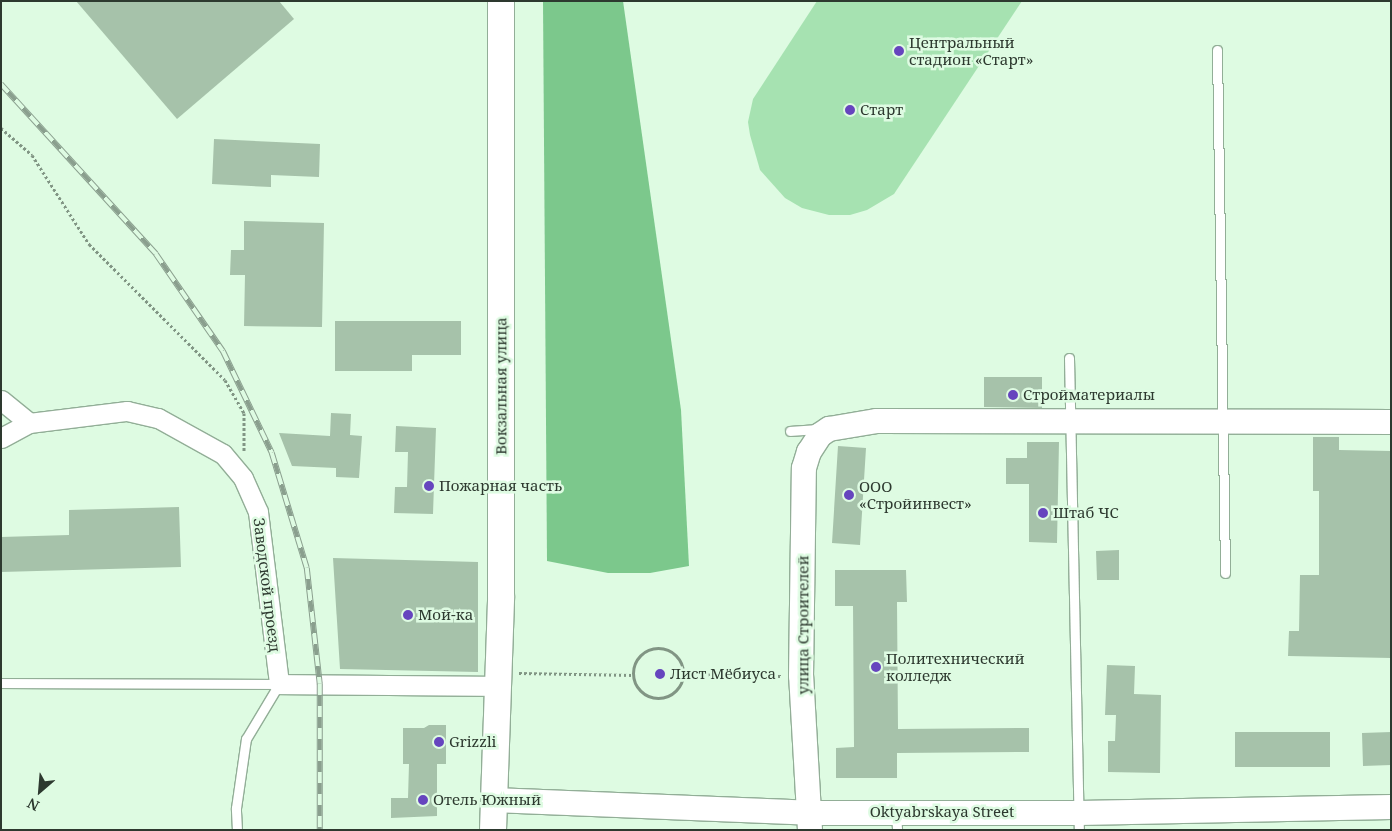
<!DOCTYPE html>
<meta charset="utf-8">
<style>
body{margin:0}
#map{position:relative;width:1392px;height:831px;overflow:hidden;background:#defbe2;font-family:"Noto Serif",serif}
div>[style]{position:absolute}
.green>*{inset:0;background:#a6e2b1}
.forest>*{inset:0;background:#7cc88c}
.building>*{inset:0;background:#a6c2aa}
.path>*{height:3px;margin-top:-1.5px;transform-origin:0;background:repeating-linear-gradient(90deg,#819584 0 2.5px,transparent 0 5px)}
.path>.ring{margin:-1.5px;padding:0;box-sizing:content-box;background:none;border:3px solid #819584;border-radius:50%}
.roads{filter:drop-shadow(1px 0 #92ae97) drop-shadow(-1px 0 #92ae97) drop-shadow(0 1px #92ae97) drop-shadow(0 -1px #92ae97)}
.service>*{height:9px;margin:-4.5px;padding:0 4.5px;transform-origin:4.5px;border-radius:4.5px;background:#fff}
.minor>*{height:19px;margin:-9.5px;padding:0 9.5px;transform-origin:9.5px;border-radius:9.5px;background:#fff}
.tertiary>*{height:24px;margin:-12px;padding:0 12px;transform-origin:12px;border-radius:12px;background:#fff}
.secondary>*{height:26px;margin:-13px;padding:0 13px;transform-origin:13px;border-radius:13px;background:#fff}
.rail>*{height:5.5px;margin-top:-2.75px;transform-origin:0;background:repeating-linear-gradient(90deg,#defbe2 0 11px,#8a9f8e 0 22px);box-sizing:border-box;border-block:1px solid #8a9f8e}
.dots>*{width:14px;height:14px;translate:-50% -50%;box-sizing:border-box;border:2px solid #defbe2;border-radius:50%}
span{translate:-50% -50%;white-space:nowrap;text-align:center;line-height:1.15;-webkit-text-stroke:5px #defbe2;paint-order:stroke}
.poi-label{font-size:15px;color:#2d392f}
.left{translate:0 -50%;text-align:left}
.street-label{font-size:15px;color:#2d392f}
.frame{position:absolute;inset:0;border:2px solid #2d392f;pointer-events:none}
.north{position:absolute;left:15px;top:766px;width:50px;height:50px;-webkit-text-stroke:4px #defbe2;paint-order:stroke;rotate:207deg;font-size:14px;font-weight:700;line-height:20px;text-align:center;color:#2d392f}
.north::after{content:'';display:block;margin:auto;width:18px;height:22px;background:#2d392f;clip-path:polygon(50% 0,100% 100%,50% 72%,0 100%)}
</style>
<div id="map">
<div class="green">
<i style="clip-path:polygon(817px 1px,1022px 1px,894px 194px,867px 210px,850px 215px,829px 215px,802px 208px,785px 198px,760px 170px,750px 135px,748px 122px,753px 99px)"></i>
</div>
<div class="forest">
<i style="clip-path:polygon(543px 1px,623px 1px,681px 410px,689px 566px,650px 573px,608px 573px,547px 561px)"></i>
</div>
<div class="building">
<i style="clip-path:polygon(76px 1px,279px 1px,294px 19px,177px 119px)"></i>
<i style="clip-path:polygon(214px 139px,320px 144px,319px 177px,271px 175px,271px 187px,212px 184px)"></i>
<i style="clip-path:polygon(244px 221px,324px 223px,322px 327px,244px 326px,245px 275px,230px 275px,231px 250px,244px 250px)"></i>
<i style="clip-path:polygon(335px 321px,461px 321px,461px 355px,412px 355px,412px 371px,335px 371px)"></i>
<i style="clip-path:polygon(984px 377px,1042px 377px,1042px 408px,984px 407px)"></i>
<i style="clip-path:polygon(331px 413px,351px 414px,350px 435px,362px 436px,359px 478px,336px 477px,336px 468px,292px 466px,279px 433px,330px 436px)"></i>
<i style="clip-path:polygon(396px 426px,436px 428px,433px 514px,394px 513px,395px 487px,407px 487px,408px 452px,395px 452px)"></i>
<i style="clip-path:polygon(1313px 437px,1339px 437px,1339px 450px,1391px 451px,1391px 658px,1288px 656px,1289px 631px,1299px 631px,1300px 575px,1319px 575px,1319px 491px,1313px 491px)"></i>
<i style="clip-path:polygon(1027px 442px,1059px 442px,1057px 543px,1029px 542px,1029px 484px,1006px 484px,1006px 458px,1027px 458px)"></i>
<i style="clip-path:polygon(838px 446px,866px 448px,860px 545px,832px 543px)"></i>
<i style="clip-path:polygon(179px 507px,181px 567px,1px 572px,1px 537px,69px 535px,69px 510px)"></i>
<i style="clip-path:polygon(1119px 550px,1119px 580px,1097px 580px,1096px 551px)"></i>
<i style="clip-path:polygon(333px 558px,478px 562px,478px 672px,340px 669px)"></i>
<i style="clip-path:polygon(835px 570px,906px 570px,907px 602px,897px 602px,898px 729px,1029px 728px,1029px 752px,897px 753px,897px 778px,836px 778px,836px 748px,854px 747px,853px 606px,835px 606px)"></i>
<i style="clip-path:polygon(1107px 665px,1135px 666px,1134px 694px,1161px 695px,1160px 773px,1108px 772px,1108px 741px,1115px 741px,1116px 715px,1105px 715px)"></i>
<i style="clip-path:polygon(429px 725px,446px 725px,446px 764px,437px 764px,437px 816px,391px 818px,391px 798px,408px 798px,409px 764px,403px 764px,403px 728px,424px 728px)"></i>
<i style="clip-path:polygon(1235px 732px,1330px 732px,1330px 767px,1235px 767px)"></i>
<i style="clip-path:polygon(1391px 732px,1391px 765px,1363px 766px,1362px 733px)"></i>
</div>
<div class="path">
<i style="left:1px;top:128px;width:41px;rotate:41.1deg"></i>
<i style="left:32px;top:155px;width:106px;rotate:57.4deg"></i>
<i style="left:89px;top:244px;width:192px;rotate:45deg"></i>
<i style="left:225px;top:380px;width:38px;rotate:60deg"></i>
<i style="left:244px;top:413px;width:39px;rotate:90deg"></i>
<i class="ring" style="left:633px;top:648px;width:47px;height:47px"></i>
<i style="left:519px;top:673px;width:114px;rotate:1deg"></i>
<i style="left:683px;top:674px;width:99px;rotate:1.2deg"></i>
</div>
<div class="roads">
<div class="service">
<i style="left:1217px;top:50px;width:523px;rotate:89.12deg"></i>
<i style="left:1069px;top:358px;width:472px;rotate:88.8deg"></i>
<i style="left:790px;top:431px;width:31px;rotate:-4deg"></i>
<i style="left:1px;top:683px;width:278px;rotate:0.2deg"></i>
<i style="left:896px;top:814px;width:16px;rotate:86deg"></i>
<i style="left:237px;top:830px;width:22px;rotate:-93deg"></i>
<i style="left:236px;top:808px;width:70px;rotate:-81.8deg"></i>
<i style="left:246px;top:739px;width:64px;rotate:-59deg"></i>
</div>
<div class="minor">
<i style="left:1px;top:400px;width:36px;rotate:39deg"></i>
<i style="left:1px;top:438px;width:32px;rotate:-28deg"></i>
<i style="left:29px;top:423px;width:99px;rotate:-7deg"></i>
<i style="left:127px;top:411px;width:32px;rotate:13deg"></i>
<i style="left:158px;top:418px;width:74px;rotate:29deg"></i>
<i style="left:223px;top:454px;width:31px;rotate:50deg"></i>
<i style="left:243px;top:478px;width:37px;rotate:66deg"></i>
<i style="left:258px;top:512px;width:173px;rotate:83deg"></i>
<i style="left:279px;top:684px;width:219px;rotate:0.5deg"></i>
</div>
<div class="tertiary">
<i style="left:493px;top:800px;width:317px;rotate:2.3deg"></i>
<i style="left:810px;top:813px;width:269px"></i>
<i style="left:1079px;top:813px;width:312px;rotate:-1.1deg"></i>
<i style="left:810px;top:830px;width:154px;rotate:-93.3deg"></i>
<i style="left:801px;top:676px;width:208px;rotate:-89.2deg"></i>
<i style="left:804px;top:468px;width:17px;rotate:-73deg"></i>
<i style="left:809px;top:452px;width:20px;rotate:-57deg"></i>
<i style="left:820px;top:435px;width:11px;rotate:-34deg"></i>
<i style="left:829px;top:429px;width:49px;rotate:-9.5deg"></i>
<i style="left:877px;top:421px;width:514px;rotate:0.11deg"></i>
</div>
<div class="secondary">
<i style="left:493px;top:830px;width:234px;rotate:-88deg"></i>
<i style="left:501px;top:596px;width:595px;rotate:-90deg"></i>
</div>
</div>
<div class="rail">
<i style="left:1px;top:84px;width:230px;rotate:47.6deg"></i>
<i style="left:156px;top:254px;width:118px;rotate:55.4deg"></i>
<i style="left:223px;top:351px;width:113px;rotate:64.3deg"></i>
<i style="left:272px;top:453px;width:120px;rotate:73.1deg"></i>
<i style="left:307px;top:568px;width:117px;rotate:83.6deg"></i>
<i style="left:320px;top:684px;width:146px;rotate:90deg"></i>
</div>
<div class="dots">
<i style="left:899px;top:51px;background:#6645be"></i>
<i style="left:850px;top:110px;background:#6645be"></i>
<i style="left:1013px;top:395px;background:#6645be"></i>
<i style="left:429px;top:486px;background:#6645be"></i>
<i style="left:849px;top:495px;background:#6645be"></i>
<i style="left:1043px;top:513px;background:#6645be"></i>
<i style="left:408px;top:615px;background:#6645be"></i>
<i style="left:876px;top:667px;background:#6645be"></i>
<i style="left:660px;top:674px;background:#6645be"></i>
<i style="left:439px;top:742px;background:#6645be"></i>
<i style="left:423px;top:800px;background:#6645be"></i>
</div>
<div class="poi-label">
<span class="left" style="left:909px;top:51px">Центральный<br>стадион «Старт»</span>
<span class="left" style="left:860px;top:110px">Старт</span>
<span class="left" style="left:1023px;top:395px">Стройматериалы</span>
<span class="left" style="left:439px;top:486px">Пожарная часть</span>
<span class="left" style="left:859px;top:495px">ООО<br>«Стройинвест»</span>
<span class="left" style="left:1053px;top:513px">Штаб ЧС</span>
<span class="left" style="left:418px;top:615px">Мой-ка</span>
<span class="left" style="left:886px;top:667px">Политехнический<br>колледж</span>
<span class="left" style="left:670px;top:674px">Лист Мёбиуса</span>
<span class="left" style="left:449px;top:742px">Grizzli</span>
<span class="left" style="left:433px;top:800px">Отель Южный</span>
</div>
<div class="street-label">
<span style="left:501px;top:386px;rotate:-90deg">Вокзальная улица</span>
<span style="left:267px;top:585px;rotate:83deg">Заводской проезд</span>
<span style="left:803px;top:625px;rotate:-90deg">улица Строителей</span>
<span style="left:942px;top:812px">Oktyabrskaya Street</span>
</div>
<div class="frame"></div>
<div class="north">N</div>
</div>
